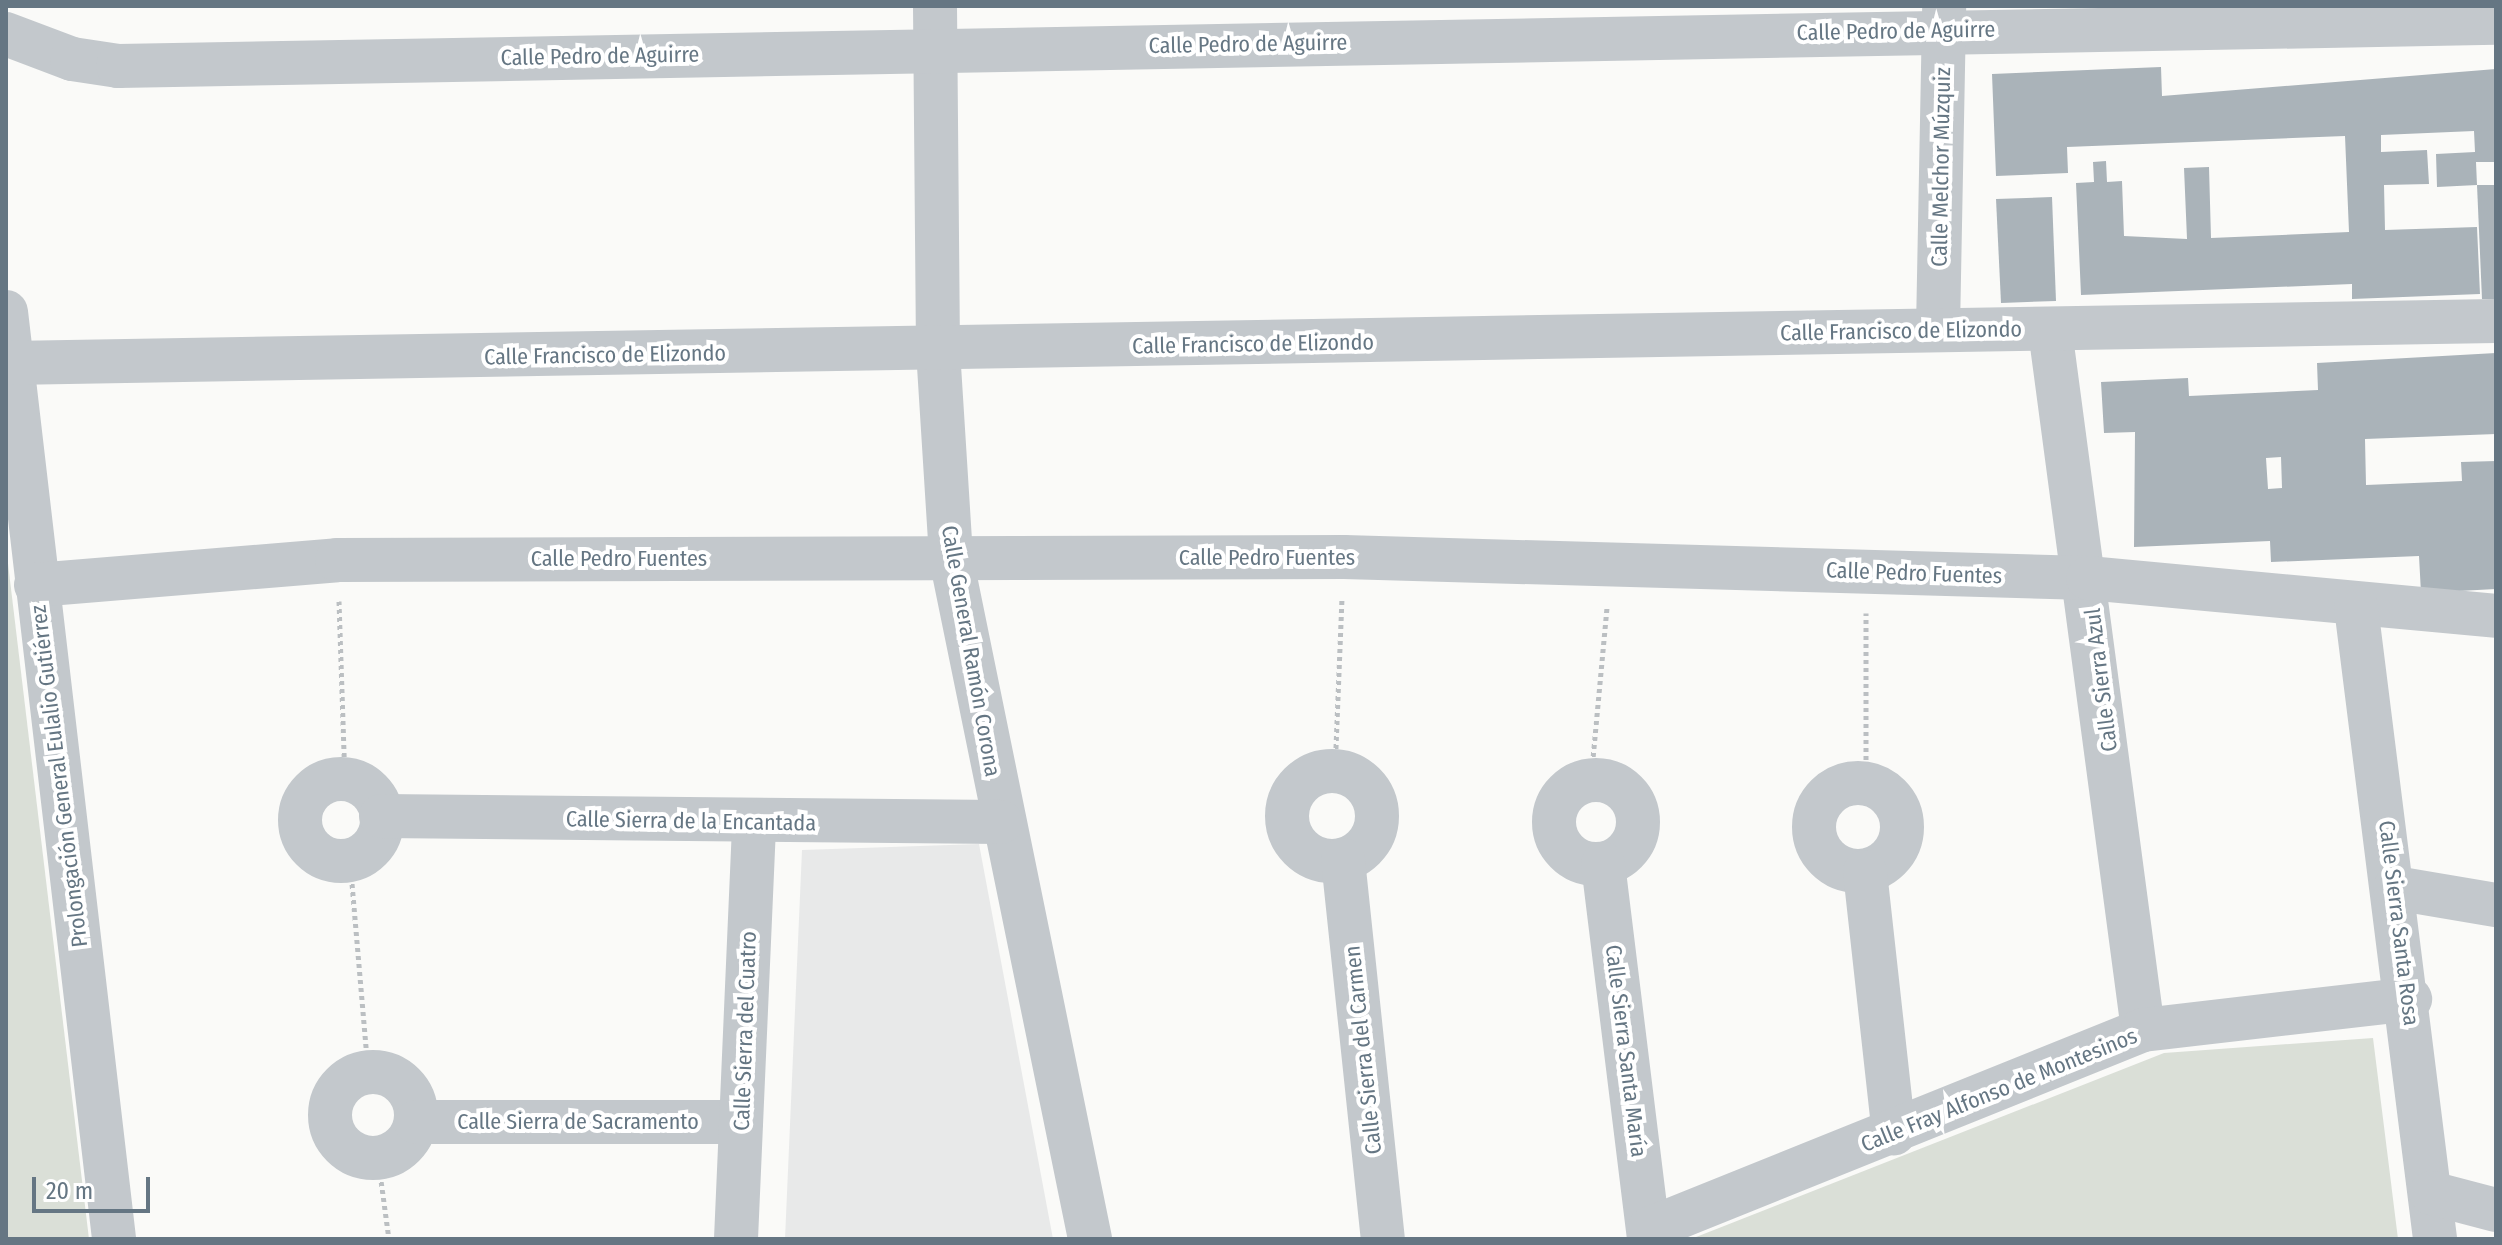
<!DOCTYPE html>
<meta charset="utf-8">
<style>
body{margin:0}
#map{position:relative;width:2502px;height:1245px;overflow:hidden;background:#fafaf8;font-family:"Fira Sans Condensed",sans-serif}
div>[style]{position:absolute}
.built>*{inset:0;background:#e8e9e9}
.green>*{inset:0;background:#dadfd7}
.building>*{inset:0;background:#aab3b9}
.path>*{height:5px;margin-top:-2.5px;transform-origin:0;background:repeating-linear-gradient(90deg,#bbbfc2 0 4px,transparent 0 8px)}
.minor>*{height:44px;margin:-22px;padding:0 22px;transform-origin:22px;border-radius:22px;background:#c3c8cc}
.minor>.ring{margin:-22px;padding:0;box-sizing:content-box;background:none;border:44px solid #c3c8cc;border-radius:50%}
span{translate:-50% -50%;white-space:nowrap;text-align:center;line-height:1.15;-webkit-text-stroke:8px #fff;paint-order:stroke}
.street-label{font-size:22px;color:#657683}
.frame{position:absolute;inset:0;border:8px solid #657683;pointer-events:none}
.scale{position:absolute;left:32px;top:1177px;width:118px;height:36px;box-sizing:border-box;border:4px solid #657683;border-top:0;padding-left:10px;font-size:24px;line-height:28px;white-space:nowrap;color:#657683;-webkit-text-stroke:6px #fff;paint-order:stroke}
</style>
<div id="map">
<div class="built">
<i style="clip-path:polygon(979px 844px,1053px 1239px,785px 1239px,802px 850px)"></i>
</div>
<div class="green">
<i style="clip-path:polygon(6px 547px,89px 1239px,6px 1239px)"></i>
<i style="clip-path:polygon(2373px 1038px,2398px 1239px,1691px 1239px,2164px 1053px)"></i>
</div>
<div class="building">
<i style="clip-path:polygon(2161px 67px,2162px 96px,2496px 69px,2496px 162px,2476px 162px,2477px 185px,2437px 187px,2436px 154px,2475px 152px,2474px 131px,2381px 135px,2381px 152px,2427px 150px,2429px 184px,2384px 185px,2385px 230px,2477px 227px,2480px 294px,2352px 299px,2352px 284px,2081px 295px,2076px 183px,2094px 182px,2093px 162px,2106px 161px,2107px 182px,2122px 181px,2124px 236px,2187px 239px,2184px 168px,2209px 167px,2211px 238px,2349px 232px,2345px 136px,2067px 147px,2068px 173px,1996px 176px,1992px 74px)"></i>
<i style="clip-path:polygon(2477px 185px,2496px 185px,2496px 299px,2482px 299px)"></i>
<i style="clip-path:polygon(2052px 197px,2056px 301px,2001px 303px,1996px 199px)"></i>
<i style="clip-path:polygon(evenodd,2496px 353px,2496px 434px,2365px 439px,2366px 485px,2462px 481px,2461px 462px,2496px 461px,2496px 589px,2421px 593px,2419px 556px,2271px 562px,2270px 541px,2134px 547px,2135px 432px,2104px 433px,2101px 382px,2188px 378px,2189px 396px,2318px 390px,2317px 363px,2496px 353px,2281px 457px,2282px 488px,2268px 489px,2266px 458px,2281px 457px)"></i>
</div>
<div class="path">
<i style="left:339px;top:601px;width:178px;rotate:88.1deg"></i>
<i style="left:1335px;top:772px;width:174px;rotate:-87.7deg"></i>
<i style="left:1591px;top:780px;width:175px;rotate:-84.7deg"></i>
<i style="left:1866px;top:783px;width:170px;rotate:-90deg"></i>
<i style="left:350px;top:860px;width:213px;rotate:85.1deg"></i>
<i style="left:378px;top:1158px;width:82px;rotate:82.3deg"></i>
</div>
<div class="minor">
<i style="left:935px;top:6px;width:344px;rotate:89.5deg"></i>
<i style="left:938px;top:350px;width:208px;rotate:86.4deg"></i>
<i style="left:951px;top:558px;width:695px;rotate:78.46deg"></i>
<i style="left:6px;top:34px;width:71px;rotate:20.7deg"></i>
<i style="left:72px;top:59px;width:47px;rotate:8.7deg"></i>
<i style="left:118px;top:66px;width:2378px;rotate:-1.04deg"></i>
<i style="left:6px;top:312px;width:933px;rotate:83.35deg"></i>
<i style="left:1938px;top:329px;width:323px;rotate:-88.9deg"></i>
<i style="left:2050px;top:330px;width:706px;rotate:82.43deg"></i>
<i style="left:10px;top:363px;width:2486px;rotate:-0.97deg"></i>
<i style="left:36px;top:585px;width:302px;rotate:-4.7deg"></i>
<i style="left:337px;top:560px;width:1007px;rotate:-0.17deg"></i>
<i style="left:1344px;top:557px;width:744px;rotate:1.62deg"></i>
<i style="left:2088px;top:578px;width:410px;rotate:5.3deg"></i>
<i style="left:2356px;top:607px;width:637px;rotate:82.87deg"></i>
<i class="ring" style="left:1287px;top:771px;width:46px;height:46px"></i>
<i class="ring" style="left:300px;top:779px;width:38px;height:38px"></i>
<i class="ring" style="left:1554px;top:780px;width:40px;height:40px"></i>
<i class="ring" style="left:1814px;top:783px;width:44px;height:44px"></i>
<i style="left:381px;top:816px;width:620px;rotate:0.55deg"></i>
<i style="left:1343px;top:860px;width:381px;rotate:84deg"></i>
<i style="left:1603px;top:864px;width:378px;rotate:83deg"></i>
<i style="left:1865px;top:872px;width:263px;rotate:83.7deg"></i>
<i style="left:2395px;top:888px;width:102px;rotate:9.6deg"></i>
<i class="ring" style="left:330px;top:1072px;width:42px;height:42px"></i>
<i style="left:416px;top:1122px;width:325px"></i>
<i style="left:2431px;top:1193px;width:67px;rotate:14.7deg"></i>
<i style="left:1649px;top:1229px;width:533px;rotate:-21.94deg"></i>
<i style="left:2143px;top:1030px;width:269px;rotate:-6.6deg"></i>
<i style="left:736px;top:1239px;width:416px;rotate:-87.5deg"></i>
</div>
<div class="street-label">
<span style="left:1896px;top:31px;rotate:-1deg">Calle Pedro de Aguirre</span>
<span style="left:1248px;top:44px;rotate:-1deg">Calle Pedro de Aguirre</span>
<span style="left:600px;top:56px;rotate:-1deg">Calle Pedro de Aguirre</span>
<span style="left:1941px;top:167px;rotate:-89deg">Calle Melchor Múzquiz</span>
<span style="left:1901px;top:331px;rotate:-1deg">Calle Francisco de Elizondo</span>
<span style="left:1253px;top:344px;rotate:-1deg">Calle Francisco de Elizondo</span>
<span style="left:605px;top:355px;rotate:-1deg">Calle Francisco de Elizondo</span>
<span style="left:1267px;top:558px">Calle Pedro Fuentes</span>
<span style="left:619px;top:559px">Calle Pedro Fuentes</span>
<span style="left:1914px;top:573px;rotate:2deg">Calle Pedro Fuentes</span>
<span style="left:971px;top:651px;rotate:80deg">Calle General Ramón Corona</span>
<span style="left:2101px;top:680px;rotate:-97deg">Calle Sierra Azul</span>
<span style="left:59px;top:776px;rotate:-97deg">Prolongación General Eulalio Gutiérrez</span>
<span style="left:691px;top:821px;rotate:1deg">Calle Sierra de la Encantada</span>
<span style="left:2399px;top:923px;rotate:83deg">Calle Sierra Santa Rosa</span>
<span style="left:745px;top:1031px;rotate:-88deg">Calle Sierra del Cuatro</span>
<span style="left:1363px;top:1050px;rotate:-96deg">Calle Sierra del Carmen</span>
<span style="left:1626px;top:1051px;rotate:83deg">Calle Sierra Santa María</span>
<span style="left:1999px;top:1090px;rotate:-22deg">Calle Fray Alfonso de Montesinos</span>
<span style="left:578px;top:1122px">Calle Sierra de Sacramento</span>
</div>
<div class="frame"></div>
<div class="scale">20 m</div>
</div>
